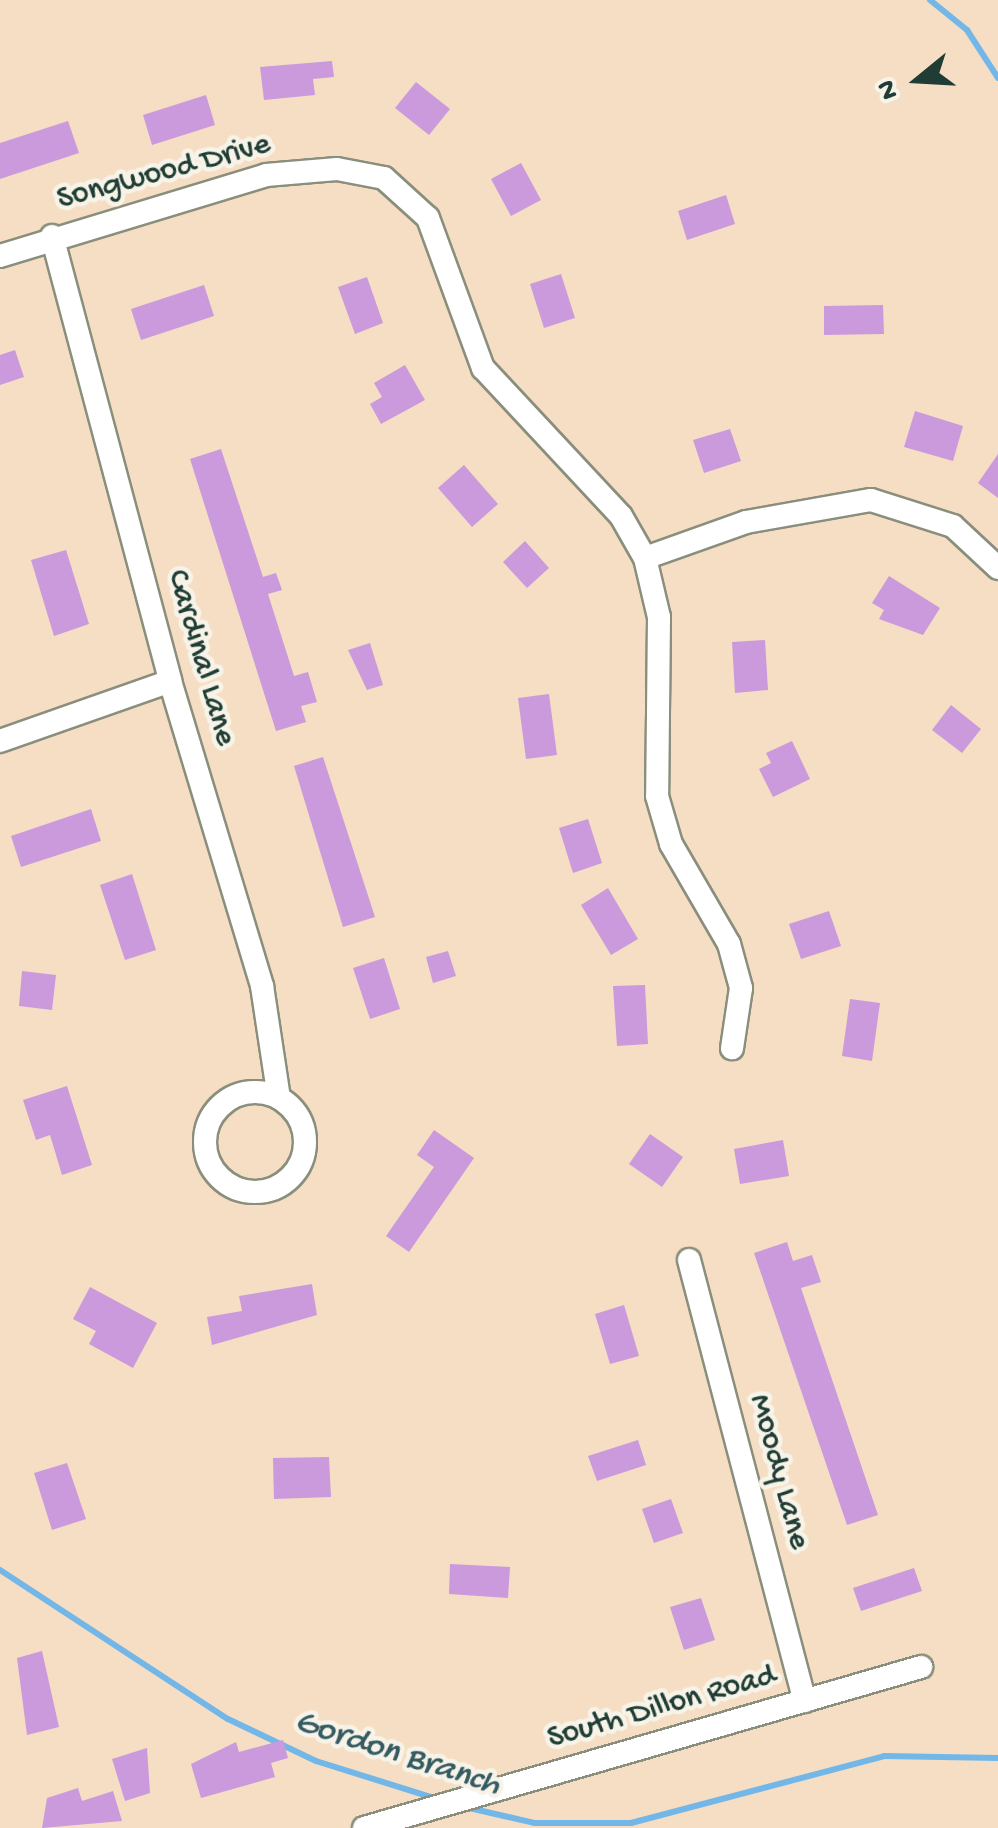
<!DOCTYPE html>
<style>
body{margin:0}
#map{position:relative;width:998px;height:1828px;overflow:hidden;background:#f5dec3;font-family:"Gochi Hand",sans-serif}
div>[style]{position:absolute}
.stream>*{height:6px;margin:-3px;padding:0 3px;transform-origin:3px;border-radius:3px;background:#73b6e8}
.building>*{inset:0;background:#ca9adc}
.roads{filter:drop-shadow(2px 0 #8a8e7c) drop-shadow(-2px 0 #8a8e7c) drop-shadow(0 2px #8a8e7c) drop-shadow(0 -2px #8a8e7c)}
.minor>*{height:22px;margin:-11px;padding:0 11px;transform-origin:11px;border-radius:11px;background:#fff}
.minor>.ring{margin:-11px;padding:0;box-sizing:content-box;background:none;border:22px solid #fff;border-radius:50%}
span{translate:-50% -50%;white-space:nowrap;text-align:center;line-height:1.15;-webkit-text-stroke:9px #f7f3e8;paint-order:stroke}
.street-label{font-size:32px;color:#1f3d34}
.water-label{font-size:35px;color:#345b61;font-style:italic}
.north{position:absolute;left:868px;top:30px;width:100px;height:100px;-webkit-text-stroke:8px #f7f3e8;paint-order:stroke;rotate:252deg;font-size:28px;font-weight:700;line-height:40px;text-align:center;color:#1f3d34}
.north::after{content:'';display:block;margin:auto;width:35px;height:45px;background:#1f3d34;clip-path:polygon(50% 0,100% 100%,50% 72%,0 100%)}
</style>
<div id="map">
<div class="stream">
<i style="left:930px;top:0;width:48px;rotate:39deg"></i>
<i style="left:967px;top:30px;width:57px;rotate:57.1deg"></i>
<i style="left:0;top:1570px;width:272px;rotate:33.2deg"></i>
<i style="left:228px;top:1719px;width:98px;rotate:25.5deg"></i>
<i style="left:316px;top:1761px;width:124px;rotate:17.4deg"></i>
<i style="left:465px;top:1807px;width:72px;rotate:12.9deg"></i>
<i style="left:535px;top:1823px;width:96px"></i>
<i style="left:631px;top:1823px;width:262px;rotate:-14.8deg"></i>
<i style="left:884px;top:1756px;width:114px;rotate:1deg"></i>
</div>
<div class="building">
<i style="clip-path:polygon(332px 61px,334px 77px,313px 79px,315px 95px,264px 100px,260px 67px)"></i>
<i style="clip-path:polygon(416px 82px,450px 109px,429px 135px,395px 108px)"></i>
<i style="clip-path:polygon(206px 95px,215px 125px,152px 145px,143px 115px)"></i>
<i style="clip-path:polygon(68px 121px,79px 153px,0 179px,0 143px)"></i>
<i style="clip-path:polygon(521px 163px,541px 200px,511px 216px,491px 179px)"></i>
<i style="clip-path:polygon(726px 195px,735px 224px,687px 240px,678px 211px)"></i>
<i style="clip-path:polygon(561px 274px,575px 318px,544px 328px,530px 284px)"></i>
<i style="clip-path:polygon(367px 277px,383px 323px,355px 334px,338px 287px)"></i>
<i style="clip-path:polygon(204px 285px,214px 316px,141px 340px,131px 309px)"></i>
<i style="clip-path:polygon(883px 305px,884px 334px,824px 335px,824px 306px)"></i>
<i style="clip-path:polygon(15px 350px,24px 377px,0 385px,0 355px)"></i>
<i style="clip-path:polygon(405px 365px,425px 400px,381px 424px,370px 404px,382px 397px,374px 383px)"></i>
<i style="clip-path:polygon(915px 411px,963px 426px,953px 461px,904px 447px)"></i>
<i style="clip-path:polygon(730px 429px,741px 461px,704px 473px,693px 440px)"></i>
<i style="clip-path:polygon(221px 449px,263px 577px,276px 573px,282px 590px,268px 594px,294px 676px,308px 672px,317px 702px,301px 706px,306px 722px,276px 731px,190px 459px)"></i>
<i style="clip-path:polygon(998px 454px,998px 498px,978px 483px)"></i>
<i style="clip-path:polygon(464px 465px,498px 504px,472px 527px,438px 488px)"></i>
<i style="clip-path:polygon(525px 541px,549px 568px,527px 588px,503px 562px)"></i>
<i style="clip-path:polygon(66px 550px,89px 624px,54px 636px,31px 560px)"></i>
<i style="clip-path:polygon(889px 576px,940px 608px,923px 635px,879px 619px,884px 610px,872px 603px)"></i>
<i style="clip-path:polygon(765px 640px,768px 690px,735px 693px,732px 642px)"></i>
<i style="clip-path:polygon(370px 643px,383px 685px,367px 690px,348px 650px)"></i>
<i style="clip-path:polygon(549px 694px,557px 755px,526px 759px,518px 698px)"></i>
<i style="clip-path:polygon(951px 705px,981px 729px,962px 753px,932px 730px)"></i>
<i style="clip-path:polygon(792px 741px,810px 779px,773px 797px,759px 769px,771px 763px,766px 753px)"></i>
<i style="clip-path:polygon(323px 757px,375px 917px,343px 927px,294px 766px)"></i>
<i style="clip-path:polygon(91px 809px,101px 841px,21px 867px,11px 836px)"></i>
<i style="clip-path:polygon(588px 819px,602px 863px,573px 873px,559px 828px)"></i>
<i style="clip-path:polygon(132px 874px,156px 950px,125px 960px,100px 885px)"></i>
<i style="clip-path:polygon(608px 888px,638px 939px,611px 955px,581px 905px)"></i>
<i style="clip-path:polygon(829px 911px,841px 946px,801px 959px,789px 924px)"></i>
<i style="clip-path:polygon(448px 951px,456px 976px,433px 983px,426px 957px)"></i>
<i style="clip-path:polygon(384px 958px,400px 1009px,370px 1019px,353px 968px)"></i>
<i style="clip-path:polygon(22px 971px,56px 975px,52px 1010px,19px 1006px)"></i>
<i style="clip-path:polygon(645px 985px,648px 1044px,617px 1046px,613px 986px)"></i>
<i style="clip-path:polygon(850px 999px,880px 1003px,872px 1061px,842px 1056px)"></i>
<i style="clip-path:polygon(67px 1086px,92px 1165px,62px 1175px,50px 1135px,36px 1140px,23px 1100px)"></i>
<i style="clip-path:polygon(434px 1130px,474px 1158px,409px 1252px,386px 1236px,434px 1167px,417px 1155px)"></i>
<i style="clip-path:polygon(650px 1134px,683px 1157px,662px 1187px,629px 1164px)"></i>
<i style="clip-path:polygon(783px 1140px,789px 1176px,740px 1184px,734px 1149px)"></i>
<i style="clip-path:polygon(787px 1242px,793px 1261px,812px 1255px,821px 1282px,801px 1288px,878px 1515px,847px 1525px,754px 1253px)"></i>
<i style="clip-path:polygon(312px 1284px,317px 1315px,212px 1345px,207px 1317px,242px 1311px,239px 1296px)"></i>
<i style="clip-path:polygon(90px 1287px,157px 1323px,133px 1368px,89px 1344px,96px 1331px,73px 1319px)"></i>
<i style="clip-path:polygon(624px 1305px,639px 1356px,610px 1364px,595px 1314px)"></i>
<i style="clip-path:polygon(638px 1440px,646px 1465px,597px 1481px,588px 1456px)"></i>
<i style="clip-path:polygon(329px 1457px,331px 1497px,274px 1499px,273px 1458px)"></i>
<i style="clip-path:polygon(67px 1463px,86px 1519px,52px 1530px,34px 1473px)"></i>
<i style="clip-path:polygon(671px 1499px,683px 1533px,654px 1543px,642px 1509px)"></i>
<i style="clip-path:polygon(450px 1564px,510px 1567px,508px 1598px,449px 1594px)"></i>
<i style="clip-path:polygon(914px 1568px,922px 1591px,861px 1611px,853px 1588px)"></i>
<i style="clip-path:polygon(701px 1598px,715px 1640px,684px 1650px,670px 1607px)"></i>
<i style="clip-path:polygon(42px 1651px,59px 1727px,27px 1735px,17px 1658px)"></i>
<i style="clip-path:polygon(283px 1740px,288px 1758px,271px 1763px,275px 1777px,201px 1798px,191px 1764px,236px 1742px,239px 1752px)"></i>
<i style="clip-path:polygon(147px 1748px,150px 1793px,125px 1801px,112px 1759px)"></i>
<i style="clip-path:polygon(78px 1788px,82px 1801px,113px 1791px,122px 1821px,42px 1828px,47px 1798px)"></i>
</div>
<div class="roads">
<div class="minor">
<i style="left:52px;top:236px;width:460px;rotate:75.1deg"></i>
<i style="left:170px;top:681px;width:319px;rotate:73.2deg"></i>
<i style="left:262px;top:986px;width:113px;rotate:81.4deg"></i>
<i style="left:0;top:256px;width:278px;rotate:-16.9deg"></i>
<i style="left:266px;top:175px;width:71px;rotate:-4.8deg"></i>
<i style="left:337px;top:169px;width:48px;rotate:10.8deg"></i>
<i style="left:384px;top:178px;width:59px;rotate:42.3deg"></i>
<i style="left:428px;top:218px;width:160px;rotate:69.9deg"></i>
<i style="left:483px;top:368px;width:202px;rotate:47deg"></i>
<i style="left:621px;top:516px;width:48px;rotate:60.3deg"></i>
<i style="left:645px;top:558px;width:61px;rotate:76.7deg"></i>
<i style="left:659px;top:617px;width:179px;rotate:90.6deg"></i>
<i style="left:657px;top:796px;width:50px;rotate:73.7deg"></i>
<i style="left:671px;top:844px;width:116px;rotate:59.9deg"></i>
<i style="left:729px;top:944px;width:46px;rotate:74.7deg"></i>
<i style="left:741px;top:988px;width:61px;rotate:98.5deg"></i>
<i style="left:645px;top:558px;width:107px;rotate:-19.6deg"></i>
<i style="left:746px;top:522px;width:127px;rotate:-10deg"></i>
<i style="left:871px;top:500px;width:86px;rotate:17.6deg"></i>
<i style="left:953px;top:526px;width:62px;rotate:43deg"></i>
<i style="left:0;top:741px;width:180px;rotate:-19.4deg"></i>
<i class="ring" style="left:205px;top:1092px;width:78px;height:78px"></i>
<i style="left:689px;top:1260px;width:456px;rotate:75.3deg"></i>
<i style="left:364px;top:1828px;width:580px;rotate:-16.12deg"></i>
</div>
</div>
<div class="street-label">
<span style="left:164px;top:173px;rotate:-15deg">Songwood Drive</span>
<span style="left:200px;top:658px;rotate:74deg">Cardinal Lane</span>
<span style="left:778px;top:1472px;rotate:75deg">Moody Lane</span>
<span style="left:662px;top:1708px;rotate:-16deg">South Dillon Road</span>
</div>
<div class="water-label">
<span style="left:397px;top:1755px;rotate:18deg">Gordon Branch</span>
</div>
<div class="north">N</div>
</div>
